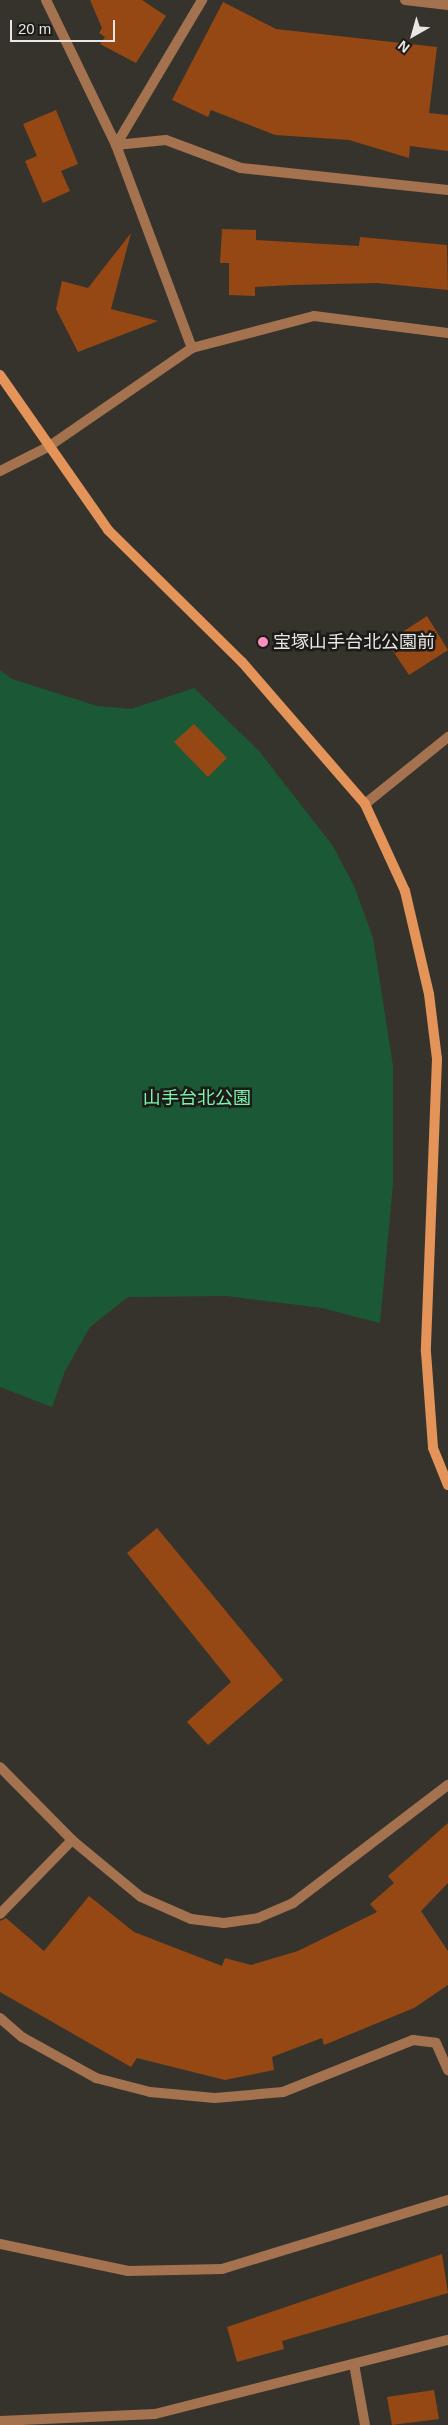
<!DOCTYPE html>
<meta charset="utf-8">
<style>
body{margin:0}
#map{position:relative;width:448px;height:2425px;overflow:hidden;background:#36332d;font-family:Arial,"Noto Sans JP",sans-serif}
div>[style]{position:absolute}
.green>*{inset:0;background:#1b5936}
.building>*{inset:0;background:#954814}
.street>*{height:10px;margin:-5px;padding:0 5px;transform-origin:5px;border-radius:5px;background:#a4724e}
.secondary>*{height:10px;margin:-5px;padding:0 5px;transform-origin:5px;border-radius:5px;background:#e49458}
.dots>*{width:14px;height:14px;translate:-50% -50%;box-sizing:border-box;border:2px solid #1c1b18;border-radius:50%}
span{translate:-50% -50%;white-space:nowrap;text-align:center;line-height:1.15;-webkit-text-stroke:5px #1c1b18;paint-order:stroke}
.poi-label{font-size:18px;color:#e9e7e3}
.left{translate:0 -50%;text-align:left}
.park-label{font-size:18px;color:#7cf5ac}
.north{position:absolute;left:388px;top:10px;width:50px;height:50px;-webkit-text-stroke:4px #1c1b18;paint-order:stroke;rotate:218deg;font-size:14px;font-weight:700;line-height:20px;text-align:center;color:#e9e7e3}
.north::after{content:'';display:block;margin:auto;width:18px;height:22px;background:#e9e7e3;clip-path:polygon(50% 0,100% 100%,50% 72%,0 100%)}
.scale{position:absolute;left:10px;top:20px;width:105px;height:22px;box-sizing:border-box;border:2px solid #e9e7e3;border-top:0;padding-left:6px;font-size:15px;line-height:18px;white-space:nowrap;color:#e9e7e3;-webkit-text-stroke:4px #1c1b18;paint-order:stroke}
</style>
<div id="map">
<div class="green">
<i style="clip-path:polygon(0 670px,12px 679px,97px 706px,131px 709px,194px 688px,259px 751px,333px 846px,355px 888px,373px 938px,393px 1066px,393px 1184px,380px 1323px,322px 1308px,227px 1296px,128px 1297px,90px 1327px,65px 1371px,52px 1407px,0 1387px)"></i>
</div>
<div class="building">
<i style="clip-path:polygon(90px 0,142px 0,166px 16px,136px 63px,100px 44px,105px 37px,99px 33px,102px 28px)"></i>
<i style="clip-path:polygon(223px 2px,276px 29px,437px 47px,429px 113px,448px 115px,448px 151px,410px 146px,409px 158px,349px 140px,275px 135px,211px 110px,208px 117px,172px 100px)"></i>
<i style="clip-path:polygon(56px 110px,78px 164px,61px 171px,70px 191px,43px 203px,25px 161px,37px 156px,23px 124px)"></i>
<i style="clip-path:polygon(222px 229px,256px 230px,256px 240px,359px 246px,360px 237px,447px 245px,448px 290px,377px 283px,292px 285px,255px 287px,255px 296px,229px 295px,229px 263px,220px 263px)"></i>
<i style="clip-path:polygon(131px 233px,111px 309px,158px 321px,78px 352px,56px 309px,62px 281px,88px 288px)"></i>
<i style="clip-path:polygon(427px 616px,448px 650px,409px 675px,387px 642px)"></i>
<i style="clip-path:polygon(194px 724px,227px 758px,208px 777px,174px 742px)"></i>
<i style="clip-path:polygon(157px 1528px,283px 1680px,208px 1745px,187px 1722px,231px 1682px,127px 1553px)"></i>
<i style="clip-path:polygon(448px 1823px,448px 1883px,421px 1911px,448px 1951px,448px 1985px,414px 2008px,324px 2045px,322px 2038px,272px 2057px,274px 2070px,225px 2080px,137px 2058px,131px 2067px,0 1992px,0 1921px,6px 1918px,44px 1951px,89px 1896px,134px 1932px,222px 1966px,225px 1958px,251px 1965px,298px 1951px,377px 1912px,370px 1904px,394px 1883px,388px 1876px)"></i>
<i style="clip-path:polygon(442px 2254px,448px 2293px,282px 2341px,284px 2349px,237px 2362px,227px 2327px)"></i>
<i style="clip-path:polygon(434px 2390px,439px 2419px,392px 2425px,387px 2397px)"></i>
</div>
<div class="street">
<i style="left:46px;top:0;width:161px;rotate:64.2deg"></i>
<i style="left:116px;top:145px;width:217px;rotate:69.5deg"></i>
<i style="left:405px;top:0;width:43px;rotate:6.6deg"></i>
<i style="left:116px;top:145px;width:50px;rotate:-5.7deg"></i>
<i style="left:166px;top:140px;width:80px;rotate:20.5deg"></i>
<i style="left:241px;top:168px;width:208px;rotate:6.1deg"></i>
<i style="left:116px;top:145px;width:169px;rotate:-59.3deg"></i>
<i style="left:0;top:471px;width:54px;rotate:-26.6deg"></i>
<i style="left:48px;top:447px;width:175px;rotate:-34.5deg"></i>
<i style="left:192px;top:348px;width:126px;rotate:-14.7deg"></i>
<i style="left:314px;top:316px;width:135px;rotate:7.2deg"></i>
<i style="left:365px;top:804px;width:107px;rotate:-38.9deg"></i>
<i style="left:0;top:1767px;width:103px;rotate:45.4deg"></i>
<i style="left:72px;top:1840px;width:89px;rotate:39.6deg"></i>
<i style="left:141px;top:1897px;width:55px;rotate:23.7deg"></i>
<i style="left:191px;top:1919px;width:33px;rotate:7deg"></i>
<i style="left:224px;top:1923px;width:34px;rotate:-8deg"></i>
<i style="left:258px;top:1918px;width:38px;rotate:-23deg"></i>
<i style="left:293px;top:1903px;width:195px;rotate:-37.3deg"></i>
<i style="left:0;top:1914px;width:103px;rotate:-45.8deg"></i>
<i style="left:0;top:2018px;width:29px;rotate:41deg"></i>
<i style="left:22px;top:2037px;width:85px;rotate:29deg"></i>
<i style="left:96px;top:2078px;width:56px;rotate:14.5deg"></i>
<i style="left:150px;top:2092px;width:65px;rotate:5.3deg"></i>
<i style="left:215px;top:2098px;width:68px;rotate:-5deg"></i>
<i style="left:283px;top:2092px;width:140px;rotate:-21.8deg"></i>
<i style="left:413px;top:2040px;width:23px;rotate:7deg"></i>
<i style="left:436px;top:2043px;width:30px;rotate:66deg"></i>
<i style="left:0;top:2244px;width:131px;rotate:11.9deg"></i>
<i style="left:128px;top:2271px;width:94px;rotate:-1.2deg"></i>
<i style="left:222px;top:2269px;width:236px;rotate:-17deg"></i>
<i style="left:354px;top:2364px;width:62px;rotate:79.8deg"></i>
<i style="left:0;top:2421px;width:155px;rotate:-2.6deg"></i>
<i style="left:155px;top:2414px;width:302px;rotate:-14.2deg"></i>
</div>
<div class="secondary">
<i style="left:0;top:375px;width:189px;rotate:55.1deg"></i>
<i style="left:108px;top:530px;width:188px;rotate:44.6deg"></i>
<i style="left:242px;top:662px;width:188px;rotate:49.1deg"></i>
<i style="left:365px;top:804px;width:96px;rotate:65.3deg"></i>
<i style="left:405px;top:891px;width:106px;rotate:76.9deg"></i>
<i style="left:429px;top:994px;width:65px;rotate:83deg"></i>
<i style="left:437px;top:1059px;width:293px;rotate:92.2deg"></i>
<i style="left:426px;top:1352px;width:96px;rotate:85.8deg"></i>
<i style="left:433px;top:1448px;width:40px;rotate:68deg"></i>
</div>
<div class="dots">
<i style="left:263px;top:642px;background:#fd8ec0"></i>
</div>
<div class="poi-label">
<span class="left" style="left:273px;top:642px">宝塚山手台北公園前</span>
</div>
<div class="park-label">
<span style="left:197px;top:1098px">山手台北公園</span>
</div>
<div class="north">N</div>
<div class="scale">20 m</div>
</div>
